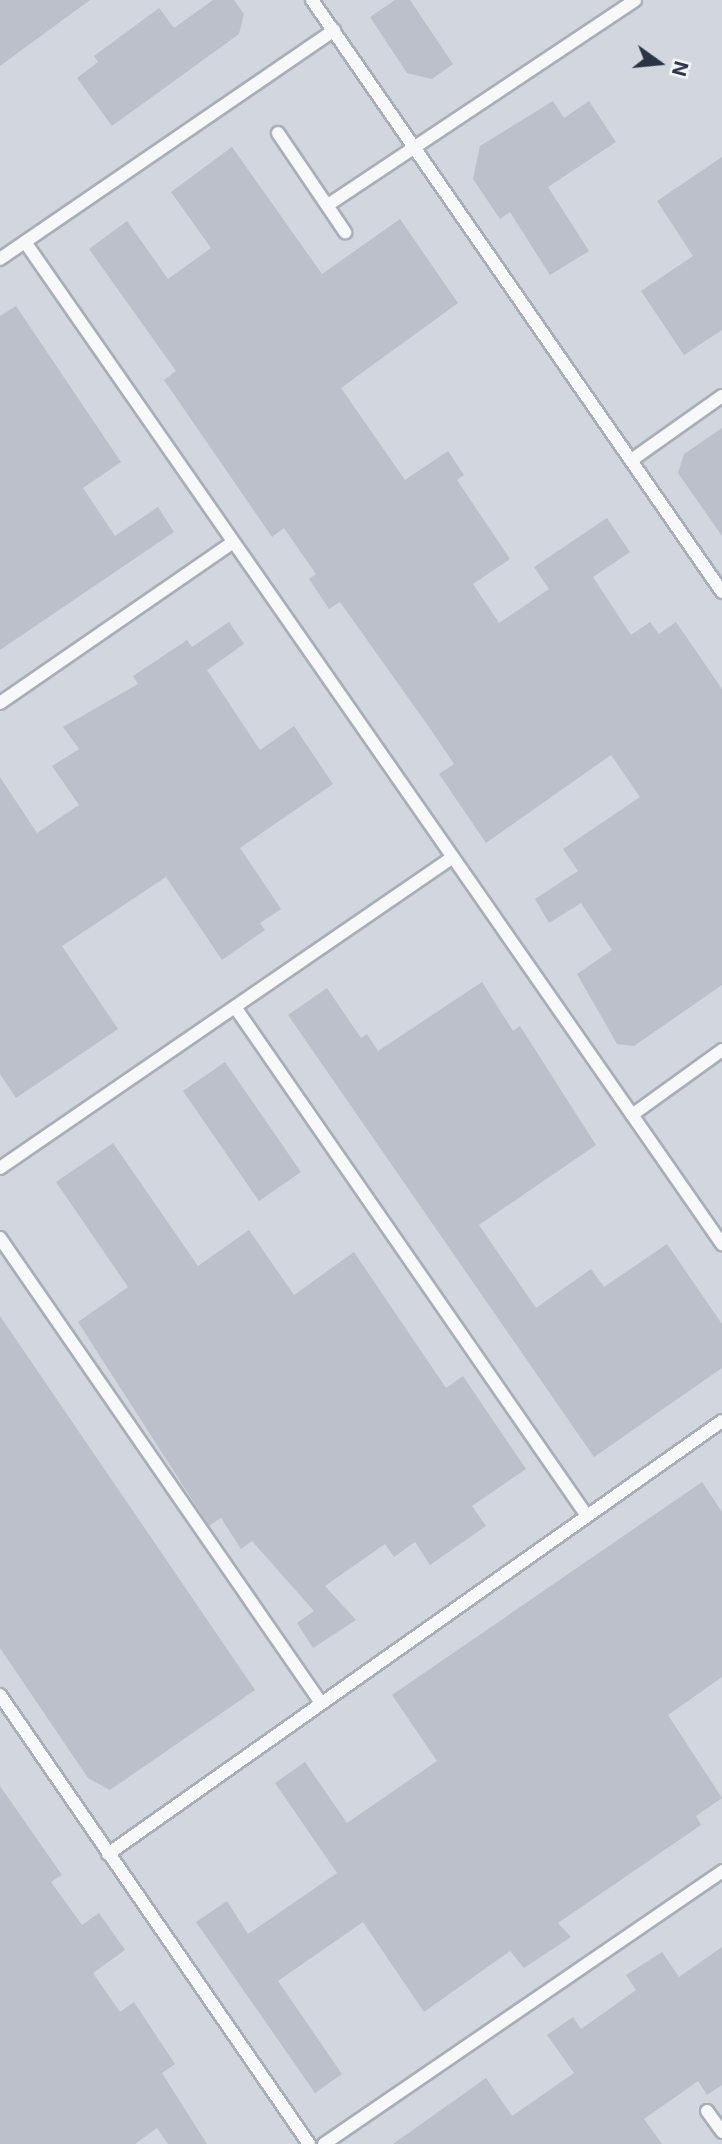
<!DOCTYPE html>
<style>
body{margin:0}
#map{position:relative;width:722px;height:2144px;overflow:hidden;background:#e4e7ec;font-family:Inter,sans-serif}
div>[style]{position:absolute}
.built>*{inset:0;background:#d2d6de}
.building>*{inset:0;background:#bbc0ca}
.roads{filter:drop-shadow(2px 0 #a9aeb7) drop-shadow(-2px 0 #a9aeb7) drop-shadow(0 2px #a9aeb7) drop-shadow(0 -2px #a9aeb7)}
.service>*{height:12px;margin:-6px;padding:0 6px;transform-origin:6px;border-radius:6px;background:#f7f8fa}
span{translate:-50% -50%;white-space:nowrap;text-align:center;line-height:1.15;-webkit-text-stroke:5px #f4f6f9;paint-order:stroke}
.north{position:absolute;left:624px;top:28px;width:70px;height:70px;-webkit-text-stroke:5px #f4f6f9;paint-order:stroke;rotate:105deg;font-size:19px;font-weight:700;line-height:28px;text-align:center;color:#2b3445}
.north::after{content:'';display:block;margin:auto;width:24px;height:32px;background:#2b3445;clip-path:polygon(50% 0,100% 100%,50% 72%,0 100%)}
</style>
<div id="map">
<div class="built">
<i style="clip-path:polygon(0 0,722px 0,722px 2144px,0 2144px)"></i>
</div>
<div class="building">
<i style="clip-path:polygon(0 0,90px 0,0 66px)"></i>
<i style="clip-path:polygon(213px 0,234px 0,244px 14px,239px 34px,112px 126px,77px 78px,98px 62px,94px 56px,159px 8px,174px 28px)"></i>
<i style="clip-path:polygon(395px 0,410px 0,453px 64px,432px 79px,407px 73px,370px 17px)"></i>
<i style="clip-path:polygon(553px 101px,564px 118px,589px 101px,616px 142px,548px 187px,589px 251px,550px 275px,510px 212px,500px 219px,473px 179px,480px 146px)"></i>
<i style="clip-path:polygon(232px 147px,322px 274px,400px 219px,458px 303px,341px 388px,405px 480px,448px 451px,464px 475px,457px 480px,510px 559px,473px 584px,499px 623px,549px 589px,534px 567px,607px 518px,630px 552px,593px 577px,631px 635px,650px 622px,659px 634px,676px 622px,722px 689px,722px 985px,634px 1046px,617px 1044px,577px 974px,612px 950px,581px 903px,549px 923px,535px 899px,578px 871px,563px 849px,640px 797px,611px 755px,486px 843px,439px 774px,454px 764px,429px 727px,340px 602px,329px 609px,309px 579px,316px 574px,284px 528px,272px 537px,164px 380px,176px 371px,89px 249px,127px 221px,168px 279px,211px 248px,171px 192px)"></i>
<i style="clip-path:polygon(722px 157px,722px 330px,684px 355px,641px 291px,693px 256px,657px 201px)"></i>
<i style="clip-path:polygon(16px 306px,121px 462px,83px 488px,115px 536px,158px 507px,174px 532px,0 650px,0 316px)"></i>
<i style="clip-path:polygon(722px 428px,722px 536px,678px 473px,684px 454px)"></i>
<i style="clip-path:polygon(229px 622px,244px 644px,207px 670px,260px 750px,294px 726px,333px 784px,240px 848px,281px 909px,260px 923px,265px 930px,222px 960px,166px 877px,62px 946px,118px 1029px,16px 1098px,0 1074px,0 777px,37px 833px,79px 805px,52px 766px,79px 749px,63px 727px,138px 684px,133px 676px,187px 640px,192px 647px)"></i>
<i style="clip-path:polygon(482px 982px,513px 1031px,520px 1026px,596px 1145px,479px 1225px,536px 1308px,591px 1269px,604px 1287px,667px 1244px,722px 1324px,722px 1368px,594px 1457px,288px 1015px,327px 988px,361px 1038px,367px 1034px,378px 1051px)"></i>
<i style="clip-path:polygon(225px 1062px,301px 1172px,259px 1201px,183px 1091px)"></i>
<i style="clip-path:polygon(113px 1143px,198px 1266px,249px 1230px,294px 1295px,354px 1252px,446px 1388px,463px 1376px,526px 1469px,472px 1506px,486px 1526px,430px 1565px,415px 1542px,394px 1557px,385px 1544px,325px 1586px,356px 1620px,313px 1648px,297px 1623px,314px 1611px,252px 1541px,241px 1549px,221px 1518px,209px 1526px,78px 1322px,128px 1287px,56px 1182px)"></i>
<i style="clip-path:polygon(0 1316px,255px 1690px,110px 1790px,88px 1778px,0 1648px)"></i>
<i style="clip-path:polygon(702px 1482px,722px 1512px,722px 1677px,668px 1715px,722px 1798px,696px 1816px,701px 1825px,558px 1923px,571px 1937px,524px 1968px,510px 1951px,424px 2012px,363px 1922px,278px 1981px,342px 2074px,315px 2093px,196px 1922px,227px 1901px,248px 1934px,337px 1873px,275px 1783px,305px 1762px,347px 1823px,437px 1761px,392px 1695px)"></i>
<i style="clip-path:polygon(0 1786px,62px 1875px,51px 1882px,82px 1925px,99px 1913px,125px 1950px,93px 1973px,120px 2012px,134px 2002px,175px 2064px,162px 2073px,207px 2144px,168px 2144px,157px 2128px,135px 2144px,0 2144px)"></i>
<i style="clip-path:polygon(722px 1947px,722px 2085px,707px 2095px,698px 2081px,644px 2119px,662px 2144px,393px 2144px,486px 2078px,512px 2116px,574px 2073px,547px 2035px,573px 2017px,581px 2029px,636px 1990px,626px 1975px,662px 1952px,679px 1977px)"></i>
</div>
<div class="roads">
<div class="service">
<i style="left:312px;top:0;width:720px;rotate:55.29deg"></i>
<i style="left:278px;top:133px;width:120px;rotate:55.9deg"></i>
<i style="left:328px;top:205px;width:369px;rotate:-33.7deg"></i>
<i style="left:25px;top:242px;width:1221px;rotate:55.18deg"></i>
<i style="left:0;top:259px;width:405px;rotate:-34.4deg"></i>
<i style="left:633px;top:459px;width:109px;rotate:-35.3deg"></i>
<i style="left:0;top:703px;width:283px;rotate:-34.6deg"></i>
<i style="left:235px;top:1007px;width:619px;rotate:55.33deg"></i>
<i style="left:632px;top:1115px;width:111px;rotate:-35.8deg"></i>
<i style="left:0;top:1168px;width:549px;rotate:-34.47deg"></i>
<i style="left:0;top:1238px;width:565px;rotate:55.38deg"></i>
<i style="left:0;top:1695px;width:545px;rotate:55.46deg"></i>
<i style="left:108px;top:1854px;width:751px;rotate:-35.19deg"></i>
<i style="left:707px;top:2111px;width:26px;rotate:54deg"></i>
<i style="left:324px;top:2144px;width:483px;rotate:-34.4deg"></i>
</div>
</div>
<div class="north">N</div>
</div>
